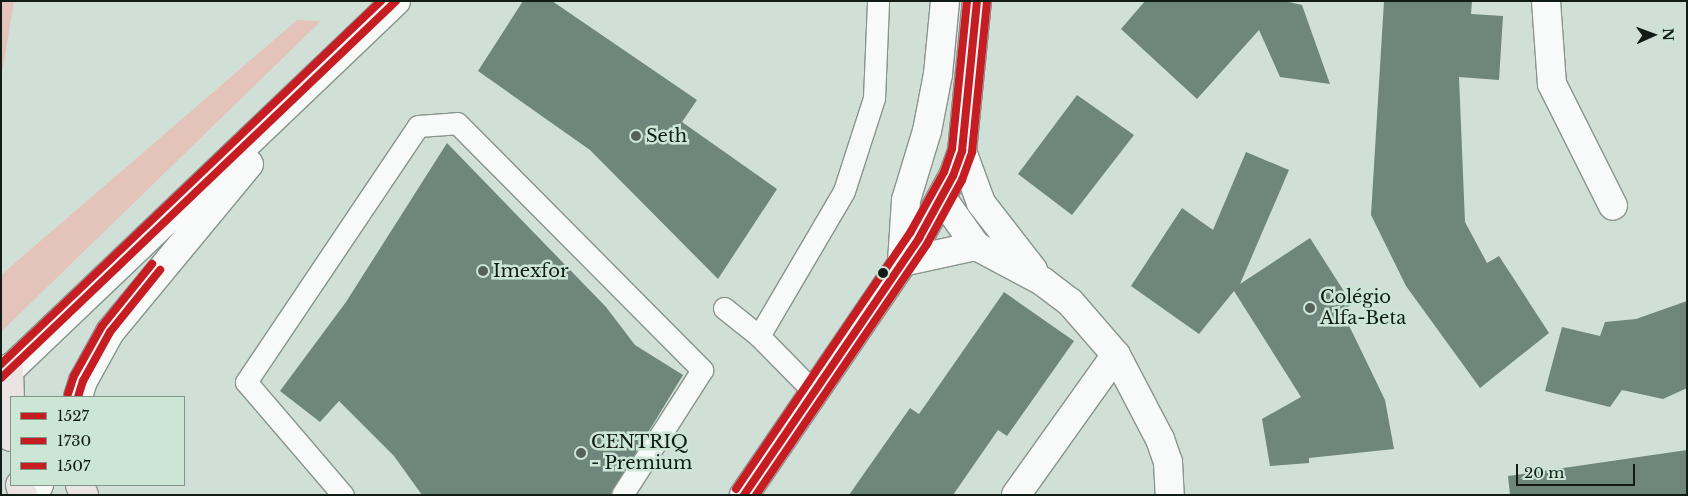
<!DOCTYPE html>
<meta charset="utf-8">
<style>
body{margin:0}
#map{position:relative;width:1688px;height:496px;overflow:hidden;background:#d1e0d6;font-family:"Libre Baskerville",serif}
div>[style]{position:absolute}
.green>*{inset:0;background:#e4c3ba}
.building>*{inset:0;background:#6e867b}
.roads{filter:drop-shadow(1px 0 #88948d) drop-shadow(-1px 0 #88948d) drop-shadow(0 1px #88948d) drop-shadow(0 -1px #88948d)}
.lane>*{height:21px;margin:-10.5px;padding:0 10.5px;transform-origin:10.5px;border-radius:10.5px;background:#f8faf9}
.street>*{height:28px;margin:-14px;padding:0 14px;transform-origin:14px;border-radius:14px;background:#f8faf9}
.secondary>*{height:28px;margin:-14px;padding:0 14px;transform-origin:14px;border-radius:14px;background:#f8faf9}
.highway>*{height:28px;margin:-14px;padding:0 14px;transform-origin:14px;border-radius:14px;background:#ebe4e2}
.bus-1>*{height:8px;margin:-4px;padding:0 4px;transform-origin:4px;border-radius:4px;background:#c61d23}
.bus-2>*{height:8px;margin:-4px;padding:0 4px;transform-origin:4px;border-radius:4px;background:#c61d23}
.bus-3>*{height:8px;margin:-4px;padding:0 4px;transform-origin:4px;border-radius:4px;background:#c61d23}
.dots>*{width:14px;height:14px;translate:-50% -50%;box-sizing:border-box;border:2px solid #cbe6d5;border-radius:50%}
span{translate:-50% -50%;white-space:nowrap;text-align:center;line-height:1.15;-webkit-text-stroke:5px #cbe6d5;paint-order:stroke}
.poi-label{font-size:18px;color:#121c16}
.left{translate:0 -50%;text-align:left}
.frame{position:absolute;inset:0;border:2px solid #121c16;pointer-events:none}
.legend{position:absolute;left:10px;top:396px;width:175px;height:90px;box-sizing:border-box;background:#cbe6d5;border:1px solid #819589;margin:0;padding:6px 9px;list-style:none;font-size:15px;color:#121c16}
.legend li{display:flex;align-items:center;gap:10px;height:25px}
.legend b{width:25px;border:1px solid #819589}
.north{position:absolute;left:1628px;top:10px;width:50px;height:50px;-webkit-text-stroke:4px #cbe6d5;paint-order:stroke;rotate:88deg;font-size:14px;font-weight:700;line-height:20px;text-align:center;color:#121c16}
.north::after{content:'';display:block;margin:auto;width:18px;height:22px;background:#121c16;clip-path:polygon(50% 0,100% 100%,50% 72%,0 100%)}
.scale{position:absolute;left:1516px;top:464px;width:119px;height:22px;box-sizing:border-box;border:2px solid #121c16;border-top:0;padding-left:6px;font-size:15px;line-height:18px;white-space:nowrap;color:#121c16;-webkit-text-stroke:4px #cbe6d5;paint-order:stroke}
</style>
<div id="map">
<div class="green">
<i style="clip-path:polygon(1px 1px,14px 1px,1px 79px)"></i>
<i style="clip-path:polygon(297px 20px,321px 21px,1px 332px,1px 275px)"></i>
</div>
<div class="building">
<i style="clip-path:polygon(523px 1px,552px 1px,697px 100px,682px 122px,777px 189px,718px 279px,590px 150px,478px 71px)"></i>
<i style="clip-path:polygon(1145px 1px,1285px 1px,1302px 5px,1330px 84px,1280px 77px,1259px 30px,1197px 99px,1121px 29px)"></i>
<i style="clip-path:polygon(1384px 1px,1472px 1px,1471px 14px,1503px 16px,1499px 80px,1459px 77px,1465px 222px,1487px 263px,1499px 256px,1549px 333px,1480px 388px,1406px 286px,1371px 215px)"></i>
<i style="clip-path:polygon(1077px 95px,1134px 135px,1072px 215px,1018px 174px)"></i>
<i style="clip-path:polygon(447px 143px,606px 307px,635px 345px,683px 375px,610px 495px,422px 495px,394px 456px,339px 401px,320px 422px,280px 391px,346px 302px)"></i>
<i style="clip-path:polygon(1246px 152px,1289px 170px,1240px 284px,1310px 238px,1352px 304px,1342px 311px,1385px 400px,1394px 449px,1309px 458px,1309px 463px,1270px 466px,1262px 419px,1301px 397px,1234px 291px,1199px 334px,1131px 286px,1182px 208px,1213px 230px)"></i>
<i style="clip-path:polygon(1004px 292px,1074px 341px,1007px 436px,998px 430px,953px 495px,849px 495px,910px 408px,919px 414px)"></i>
<i style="clip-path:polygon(1687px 301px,1687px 388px,1663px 399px,1622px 390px,1610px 407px,1545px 391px,1562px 327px,1600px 336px,1605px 322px,1636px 319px)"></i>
<i style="clip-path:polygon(1687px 450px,1687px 495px,1510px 495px,1508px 476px)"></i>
</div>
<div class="roads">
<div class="lane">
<i style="left:724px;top:308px;width:45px;rotate:38.7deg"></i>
<i style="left:814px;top:392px;width:78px;rotate:-134.5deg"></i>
<i style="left:759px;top:336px;width:168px;rotate:-59.6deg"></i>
<i style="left:844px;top:191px;width:98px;rotate:-72.1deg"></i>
<i style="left:874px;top:98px;width:97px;rotate:-87.6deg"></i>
<i style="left:343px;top:495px;width:149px;rotate:-130.6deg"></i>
<i style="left:246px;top:382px;width:308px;rotate:-56.1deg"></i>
<i style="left:418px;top:126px;width:39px;rotate:-4deg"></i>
<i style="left:457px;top:123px;width:348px;rotate:45.2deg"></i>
<i style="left:702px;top:370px;width:148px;rotate:122.6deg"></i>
</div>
<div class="street">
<i style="left:1546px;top:1px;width:83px;rotate:85.9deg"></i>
<i style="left:1552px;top:84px;width:136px;rotate:63.4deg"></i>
<i style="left:962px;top:151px;width:55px;rotate:69.9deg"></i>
<i style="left:981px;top:203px;width:85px;rotate:52.2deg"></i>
<i style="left:942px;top:198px;width:59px;rotate:54.7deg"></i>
<i style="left:976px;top:246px;width:75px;rotate:27.9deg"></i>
<i style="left:1042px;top:281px;width:35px;rotate:37deg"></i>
<i style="left:1070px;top:302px;width:70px;rotate:49deg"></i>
<i style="left:1116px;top:355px;width:95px;rotate:62.4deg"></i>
<i style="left:1160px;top:439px;width:24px;rotate:71deg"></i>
<i style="left:1168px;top:462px;width:33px;rotate:87deg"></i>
<i style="left:902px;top:262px;width:76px;rotate:-12.2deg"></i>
<i style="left:1016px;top:495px;width:172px;rotate:-54.5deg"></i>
</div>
<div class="secondary">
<i style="left:902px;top:262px;width:62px;rotate:-86.3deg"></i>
<i style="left:906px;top:200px;width:72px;rotate:-73.1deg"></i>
<i style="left:927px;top:131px;width:58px;rotate:-79.1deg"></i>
<i style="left:938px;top:74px;width:73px;rotate:-84.5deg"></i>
<i style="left:1px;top:378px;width:546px;rotate:-43.66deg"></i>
<i style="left:78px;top:397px;width:17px;rotate:-73deg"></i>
<i style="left:83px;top:381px;width:56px;rotate:-61.1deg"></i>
<i style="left:110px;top:332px;width:218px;rotate:-50.4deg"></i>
<i style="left:32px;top:495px;width:12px;rotate:-55deg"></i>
<i style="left:744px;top:495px;width:311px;rotate:-55.7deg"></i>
<i style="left:919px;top:238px;width:71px;rotate:-61.3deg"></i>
<i style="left:953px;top:176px;width:27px;rotate:-70deg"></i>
<i style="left:962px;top:151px;width:151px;rotate:-84.3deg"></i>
</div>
<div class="highway">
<i style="left:9px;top:368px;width:69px;rotate:88.3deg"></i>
<i style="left:20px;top:485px;width:10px;rotate:73deg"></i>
<i style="left:80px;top:485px;width:11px;rotate:68deg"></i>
</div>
</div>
<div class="bus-1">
<i style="left:1px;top:378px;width:546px;rotate:-43.66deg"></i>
<i style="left:78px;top:397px;width:17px;rotate:-73deg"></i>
<i style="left:83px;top:381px;width:56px;rotate:-61.1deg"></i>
<i style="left:110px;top:332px;width:80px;rotate:-51.1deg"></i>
<i style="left:744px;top:495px;width:311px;rotate:-55.7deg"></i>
<i style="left:919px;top:238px;width:71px;rotate:-61.3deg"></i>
<i style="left:953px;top:176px;width:27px;rotate:-70deg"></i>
<i style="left:962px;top:151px;width:151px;rotate:-84.3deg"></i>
</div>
<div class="bus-2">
<i style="left:756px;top:495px;width:304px;rotate:-55.7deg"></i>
<i style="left:927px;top:244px;width:73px;rotate:-61.3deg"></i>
<i style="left:962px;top:180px;width:30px;rotate:-70deg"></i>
<i style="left:972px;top:152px;width:151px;rotate:-84.3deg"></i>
</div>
<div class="bus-3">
<i style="left:1px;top:364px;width:526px;rotate:-43.69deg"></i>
<i style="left:68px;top:394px;width:19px;rotate:-72deg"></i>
<i style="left:74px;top:376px;width:57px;rotate:-60.8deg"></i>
<i style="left:102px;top:326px;width:80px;rotate:-51.1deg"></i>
<i style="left:736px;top:489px;width:310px;rotate:-55.8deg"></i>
<i style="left:910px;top:233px;width:70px;rotate:-60.9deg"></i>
<i style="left:944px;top:172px;width:24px;rotate:-71deg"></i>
<i style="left:952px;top:149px;width:149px;rotate:-84.2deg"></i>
</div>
<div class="dots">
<i style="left:636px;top:136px;background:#556159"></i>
<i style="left:483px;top:271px;background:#556159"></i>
<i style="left:883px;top:273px;background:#121c16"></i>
<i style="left:1310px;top:308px;background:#556159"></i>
<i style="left:581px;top:453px;background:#556159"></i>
</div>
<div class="poi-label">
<span class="left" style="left:646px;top:136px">Seth</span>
<span class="left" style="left:493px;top:271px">Imexfor</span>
<span class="left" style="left:1320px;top:308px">Colégio<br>Alfa-Beta</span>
<span class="left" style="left:591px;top:453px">CENTRIQ<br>- Premium</span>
</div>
<div class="frame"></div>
<ul class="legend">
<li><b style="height:6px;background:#c61d23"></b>1527</li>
<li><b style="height:6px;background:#c61d23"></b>1730</li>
<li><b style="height:6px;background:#c61d23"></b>1507</li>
</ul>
<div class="north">N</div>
<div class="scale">20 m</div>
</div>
